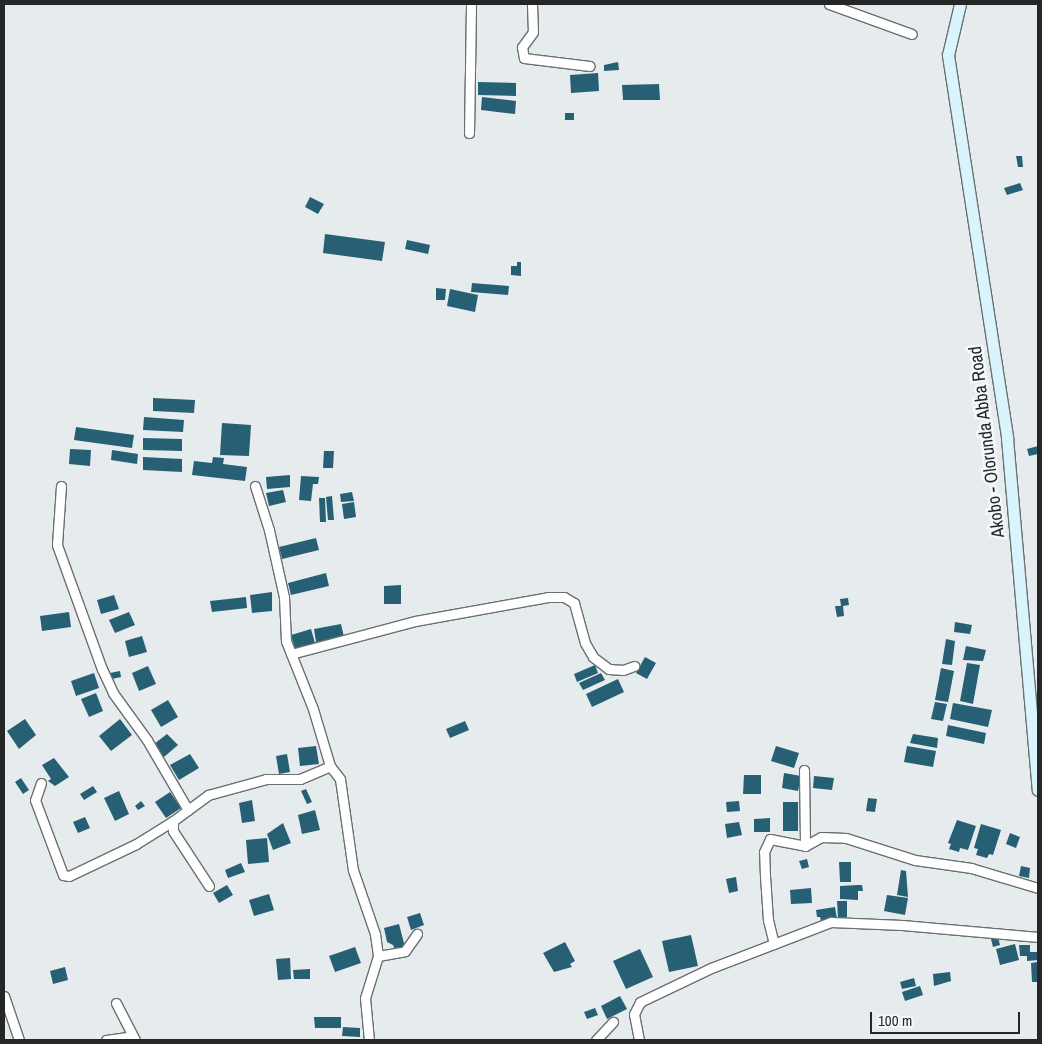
<!DOCTYPE html>
<style>
body{margin:0}
#map{position:relative;width:1042px;height:1044px;overflow:hidden;background:#e6ebed;font-family:"Archivo Narrow",sans-serif}
div>[style]{position:absolute}
.building>*{inset:0;background:#276074}
.roads{filter:drop-shadow(1px 0 #6b6f70) drop-shadow(-1px 0 #6b6f70) drop-shadow(0 1px #6b6f70) drop-shadow(0 -1px #6b6f70)}
.minor>*{height:9px;margin:-4.5px;padding:0 4.5px;transform-origin:4.5px;border-radius:4.5px;background:#fff}
.secondary>*{height:11px;margin:-5.5px;padding:0 5.5px;transform-origin:5.5px;border-radius:5.5px;background:#daf4fe}
span{translate:-50% -50%;white-space:nowrap;text-align:center;line-height:1.15;-webkit-text-stroke:5px #f3f8fa;paint-order:stroke}
.street-label{font-size:18px;color:#242627}
.frame{position:absolute;inset:0;border:5px solid #242627;pointer-events:none}
.scale{position:absolute;left:870px;top:1012px;width:150px;height:22px;box-sizing:border-box;border:2px solid #242627;border-top:0;padding-left:6px;font-size:15px;line-height:18px;white-space:nowrap;color:#242627;-webkit-text-stroke:4px #f3f8fa;paint-order:stroke}
</style>
<div id="map">
<div class="building">
<i style="clip-path:polygon(618px 62px,619px 70px,604px 71px,604px 65px)"></i>
<i style="clip-path:polygon(598px 73px,599px 91px,571px 93px,570px 75px)"></i>
<i style="clip-path:polygon(478px 82px,516px 83px,516px 96px,478px 95px)"></i>
<i style="clip-path:polygon(659px 84px,660px 100px,623px 100px,622px 85px)"></i>
<i style="clip-path:polygon(482px 97px,516px 101px,515px 114px,481px 110px)"></i>
<i style="clip-path:polygon(565px 113px,574px 113px,574px 120px,565px 120px)"></i>
<i style="clip-path:polygon(1016px 156px,1022px 156px,1023px 167px,1018px 167px)"></i>
<i style="clip-path:polygon(1020px 183px,1023px 190px,1007px 195px,1004px 188px)"></i>
<i style="clip-path:polygon(310px 197px,324px 204px,318px 214px,305px 207px)"></i>
<i style="clip-path:polygon(325px 234px,385px 242px,382px 261px,323px 253px)"></i>
<i style="clip-path:polygon(407px 240px,430px 245px,428px 254px,405px 249px)"></i>
<i style="clip-path:polygon(517px 262px,521px 262px,521px 276px,511px 275px,511px 266px,517px 266px)"></i>
<i style="clip-path:polygon(472px 283px,509px 286px,508px 295px,471px 292px)"></i>
<i style="clip-path:polygon(436px 288px,446px 289px,445px 300px,436px 300px)"></i>
<i style="clip-path:polygon(450px 289px,478px 295px,475px 312px,447px 306px)"></i>
<i style="clip-path:polygon(153px 398px,195px 400px,194px 413px,153px 411px)"></i>
<i style="clip-path:polygon(144px 417px,184px 420px,183px 432px,143px 430px)"></i>
<i style="clip-path:polygon(222px 423px,251px 425px,249px 456px,220px 455px)"></i>
<i style="clip-path:polygon(76px 427px,134px 435px,132px 448px,74px 440px)"></i>
<i style="clip-path:polygon(143px 438px,182px 439px,182px 451px,143px 450px)"></i>
<i style="clip-path:polygon(1038px 446px,1038px 454px,1029px 456px,1027px 449px)"></i>
<i style="clip-path:polygon(70px 449px,91px 450px,90px 466px,69px 464px)"></i>
<i style="clip-path:polygon(112px 450px,138px 454px,137px 464px,111px 460px)"></i>
<i style="clip-path:polygon(324px 451px,334px 451px,333px 468px,323px 468px)"></i>
<i style="clip-path:polygon(143px 457px,182px 459px,182px 472px,143px 470px)"></i>
<i style="clip-path:polygon(213px 457px,224px 458px,223px 464px,247px 467px,245px 481px,192px 475px,194px 461px,212px 463px)"></i>
<i style="clip-path:polygon(290px 475px,290px 487px,267px 489px,266px 477px)"></i>
<i style="clip-path:polygon(301px 476px,319px 477px,318px 484px,313px 484px,311px 501px,299px 500px)"></i>
<i style="clip-path:polygon(283px 490px,286px 502px,269px 506px,266px 493px)"></i>
<i style="clip-path:polygon(352px 492px,354px 501px,341px 502px,340px 494px)"></i>
<i style="clip-path:polygon(332px 496px,334px 520px,328px 520px,326px 497px)"></i>
<i style="clip-path:polygon(319px 498px,325px 498px,326px 522px,320px 522px)"></i>
<i style="clip-path:polygon(354px 502px,356px 517px,344px 519px,342px 504px)"></i>
<i style="clip-path:polygon(316px 538px,319px 550px,282px 559px,279px 547px)"></i>
<i style="clip-path:polygon(326px 573px,329px 586px,291px 595px,288px 583px)"></i>
<i style="clip-path:polygon(401px 585px,401px 604px,384px 604px,384px 586px)"></i>
<i style="clip-path:polygon(272px 592px,272px 611px,252px 613px,250px 595px)"></i>
<i style="clip-path:polygon(114px 595px,119px 609px,101px 614px,97px 600px)"></i>
<i style="clip-path:polygon(246px 597px,247px 608px,212px 612px,210px 601px)"></i>
<i style="clip-path:polygon(848px 598px,849px 605px,843px 606px,844px 616px,837px 617px,835px 606px,841px 606px,840px 599px)"></i>
<i style="clip-path:polygon(69px 612px,71px 627px,42px 631px,40px 616px)"></i>
<i style="clip-path:polygon(129px 612px,135px 625px,115px 633px,109px 620px)"></i>
<i style="clip-path:polygon(955px 622px,972px 625px,970px 634px,954px 632px)"></i>
<i style="clip-path:polygon(341px 624px,344px 637px,316px 642px,314px 629px)"></i>
<i style="clip-path:polygon(311px 629px,315px 643px,295px 649px,291px 635px)"></i>
<i style="clip-path:polygon(142px 636px,147px 652px,129px 657px,125px 641px)"></i>
<i style="clip-path:polygon(946px 639px,955px 641px,952px 665px,942px 664px)"></i>
<i style="clip-path:polygon(966px 646px,986px 650px,983px 661px,963px 660px)"></i>
<i style="clip-path:polygon(645px 657px,656px 663px,647px 679px,636px 673px)"></i>
<i style="clip-path:polygon(967px 663px,980px 665px,973px 704px,960px 701px)"></i>
<i style="clip-path:polygon(595px 665px,598px 673px,577px 682px,574px 674px)"></i>
<i style="clip-path:polygon(148px 666px,156px 684px,139px 691px,132px 673px)"></i>
<i style="clip-path:polygon(941px 668px,954px 671px,948px 702px,935px 700px)"></i>
<i style="clip-path:polygon(120px 671px,121px 677px,112px 679px,110px 673px)"></i>
<i style="clip-path:polygon(94px 673px,99px 688px,76px 696px,71px 681px)"></i>
<i style="clip-path:polygon(601px 673px,605px 680px,583px 690px,579px 683px)"></i>
<i style="clip-path:polygon(618px 679px,624px 692px,592px 707px,586px 694px)"></i>
<i style="clip-path:polygon(96px 693px,103px 711px,89px 717px,81px 699px)"></i>
<i style="clip-path:polygon(168px 700px,178px 717px,161px 727px,151px 710px)"></i>
<i style="clip-path:polygon(935px 702px,947px 704px,943px 721px,931px 719px)"></i>
<i style="clip-path:polygon(953px 703px,992px 710px,988px 727px,950px 719px)"></i>
<i style="clip-path:polygon(25px 719px,36px 735px,19px 749px,7px 731px)"></i>
<i style="clip-path:polygon(120px 719px,132px 735px,111px 751px,99px 736px)"></i>
<i style="clip-path:polygon(465px 721px,469px 730px,450px 738px,446px 729px)"></i>
<i style="clip-path:polygon(948px 725px,986px 733px,984px 744px,946px 736px)"></i>
<i style="clip-path:polygon(167px 734px,178px 745px,164px 757px,154px 744px)"></i>
<i style="clip-path:polygon(913px 734px,938px 738px,937px 748px,910px 743px)"></i>
<i style="clip-path:polygon(316px 746px,319px 764px,300px 766px,298px 748px)"></i>
<i style="clip-path:polygon(776px 746px,799px 753px,794px 768px,771px 761px)"></i>
<i style="clip-path:polygon(907px 746px,936px 751px,933px 767px,904px 762px)"></i>
<i style="clip-path:polygon(190px 754px,199px 768px,179px 780px,170px 765px)"></i>
<i style="clip-path:polygon(287px 754px,290px 772px,279px 774px,276px 756px)"></i>
<i style="clip-path:polygon(54px 758px,69px 777px,55px 786px,48px 781px,51px 779px,42px 765px)"></i>
<i style="clip-path:polygon(784px 773px,801px 776px,798px 791px,782px 788px)"></i>
<i style="clip-path:polygon(744px 775px,761px 775px,761px 794px,743px 794px)"></i>
<i style="clip-path:polygon(814px 776px,834px 778px,832px 790px,813px 788px)"></i>
<i style="clip-path:polygon(21px 778px,29px 790px,23px 794px,15px 782px)"></i>
<i style="clip-path:polygon(93px 786px,97px 792px,84px 800px,80px 794px)"></i>
<i style="clip-path:polygon(306px 789px,312px 802px,307px 804px,301px 791px)"></i>
<i style="clip-path:polygon(119px 791px,129px 814px,115px 821px,104px 798px)"></i>
<i style="clip-path:polygon(170px 792px,181px 808px,166px 818px,155px 802px)"></i>
<i style="clip-path:polygon(868px 798px,877px 799px,875px 812px,866px 811px)"></i>
<i style="clip-path:polygon(252px 800px,255px 821px,242px 823px,239px 803px)"></i>
<i style="clip-path:polygon(141px 801px,145px 806px,138px 810px,135px 806px)"></i>
<i style="clip-path:polygon(739px 801px,740px 811px,727px 812px,726px 802px)"></i>
<i style="clip-path:polygon(783px 802px,798px 802px,798px 831px,783px 831px)"></i>
<i style="clip-path:polygon(315px 810px,320px 830px,302px 834px,298px 815px)"></i>
<i style="clip-path:polygon(85px 817px,90px 828px,78px 833px,73px 822px)"></i>
<i style="clip-path:polygon(770px 818px,770px 832px,754px 832px,754px 819px)"></i>
<i style="clip-path:polygon(957px 820px,976px 826px,968px 850px,960px 848px,959px 852px,949px 849px,951px 844px,948px 843px)"></i>
<i style="clip-path:polygon(739px 822px,742px 835px,727px 838px,725px 824px)"></i>
<i style="clip-path:polygon(283px 823px,291px 843px,273px 850px,267px 834px)"></i>
<i style="clip-path:polygon(981px 824px,1001px 830px,993px 855px,989px 854px,987px 858px,976px 855px,978px 849px,974px 848px)"></i>
<i style="clip-path:polygon(1010px 833px,1020px 837px,1016px 848px,1006px 844px)"></i>
<i style="clip-path:polygon(267px 838px,269px 862px,248px 864px,246px 840px)"></i>
<i style="clip-path:polygon(807px 859px,809px 867px,802px 869px,799px 861px)"></i>
<i style="clip-path:polygon(839px 862px,851px 862px,851px 882px,840px 882px)"></i>
<i style="clip-path:polygon(241px 863px,245px 872px,228px 878px,225px 870px)"></i>
<i style="clip-path:polygon(1021px 866px,1030px 868px,1029px 878px,1019px 876px)"></i>
<i style="clip-path:polygon(901px 870px,906px 871px,908px 897px,897px 895px)"></i>
<i style="clip-path:polygon(736px 877px,738px 891px,729px 893px,726px 879px)"></i>
<i style="clip-path:polygon(227px 885px,233px 895px,219px 903px,213px 893px)"></i>
<i style="clip-path:polygon(858px 885px,862px 885px,863px 891px,858px 891px,858px 900px,840px 899px,840px 886px)"></i>
<i style="clip-path:polygon(811px 888px,812px 903px,791px 904px,790px 890px)"></i>
<i style="clip-path:polygon(269px 894px,274px 910px,254px 916px,249px 900px)"></i>
<i style="clip-path:polygon(887px 895px,908px 898px,905px 915px,884px 911px)"></i>
<i style="clip-path:polygon(837px 901px,847px 901px,847px 917px,838px 918px)"></i>
<i style="clip-path:polygon(835px 907px,837px 919px,821px 921px,820px 917px,817px 917px,816px 910px)"></i>
<i style="clip-path:polygon(420px 913px,424px 925px,411px 930px,407px 917px)"></i>
<i style="clip-path:polygon(399px 924px,405px 947px,395px 950px,393px 945px,387px 942px,384px 928px)"></i>
<i style="clip-path:polygon(691px 935px,698px 966px,669px 972px,662px 941px)"></i>
<i style="clip-path:polygon(998px 937px,1000px 945px,993px 947px,991px 939px)"></i>
<i style="clip-path:polygon(565px 942px,575px 961px,570px 964px,572px 967px,554px 972px,543px 953px)"></i>
<i style="clip-path:polygon(1015px 944px,1019px 960px,1000px 965px,996px 949px)"></i>
<i style="clip-path:polygon(1019px 945px,1030px 945px,1030px 952px,1038px 952px,1038px 960px,1027px 961px,1027px 956px,1020px 956px)"></i>
<i style="clip-path:polygon(355px 947px,361px 963px,335px 972px,329px 956px)"></i>
<i style="clip-path:polygon(640px 949px,653px 977px,626px 989px,613px 961px)"></i>
<i style="clip-path:polygon(290px 958px,291px 979px,278px 980px,276px 959px)"></i>
<i style="clip-path:polygon(1038px 962px,1038px 982px,1032px 982px,1031px 963px)"></i>
<i style="clip-path:polygon(65px 967px,68px 980px,53px 984px,50px 971px)"></i>
<i style="clip-path:polygon(310px 969px,310px 979px,294px 979px,293px 970px)"></i>
<i style="clip-path:polygon(950px 972px,951px 981px,934px 986px,933px 974px)"></i>
<i style="clip-path:polygon(914px 978px,916px 986px,902px 989px,900px 982px)"></i>
<i style="clip-path:polygon(920px 986px,923px 995px,905px 1001px,902px 992px)"></i>
<i style="clip-path:polygon(620px 996px,627px 1009px,607px 1019px,601px 1006px)"></i>
<i style="clip-path:polygon(595px 1008px,598px 1015px,587px 1019px,584px 1012px)"></i>
<i style="clip-path:polygon(314px 1017px,341px 1017px,341px 1028px,315px 1028px)"></i>
<i style="clip-path:polygon(343px 1027px,360px 1028px,360px 1037px,342px 1036px)"></i>
</div>
<div class="roads">
<div class="minor">
<i style="left:532px;top:4px;width:28px;rotate:88deg"></i>
<i style="left:533px;top:32px;width:19px;rotate:126deg"></i>
<i style="left:522px;top:47px;width:11px;rotate:80deg"></i>
<i style="left:524px;top:58px;width:66px;rotate:6.9deg"></i>
<i style="left:829px;top:4px;width:88px;rotate:19.9deg"></i>
<i style="left:469px;top:133px;width:129px;rotate:-89.1deg"></i>
<i style="left:61px;top:486px;width:59px;rotate:93.9deg"></i>
<i style="left:57px;top:545px;width:132px;rotate:70.1deg"></i>
<i style="left:102px;top:669px;width:26px;rotate:65deg"></i>
<i style="left:113px;top:693px;width:58px;rotate:54.1deg"></i>
<i style="left:147px;top:740px;width:81px;rotate:59.6deg"></i>
<i style="left:255px;top:486px;width:46px;rotate:72.3deg"></i>
<i style="left:269px;top:530px;width:69px;rotate:77.4deg"></i>
<i style="left:284px;top:597px;width:44px;rotate:87.4deg"></i>
<i style="left:286px;top:641px;width:73px;rotate:68.3deg"></i>
<i style="left:313px;top:709px;width:59px;rotate:73.4deg"></i>
<i style="left:330px;top:766px;width:16px;rotate:52deg"></i>
<i style="left:340px;top:779px;width:92px;rotate:81.9deg"></i>
<i style="left:353px;top:870px;width:68px;rotate:71deg"></i>
<i style="left:375px;top:934px;width:22px;rotate:82deg"></i>
<i style="left:378px;top:956px;width:44px;rotate:107.2deg"></i>
<i style="left:365px;top:998px;width:42px;rotate:84.6deg"></i>
<i style="left:291px;top:654px;width:128px;rotate:-14.9deg"></i>
<i style="left:415px;top:621px;width:135px;rotate:-10.2deg"></i>
<i style="left:548px;top:597px;width:16px"></i>
<i style="left:564px;top:597px;width:12px;rotate:31deg"></i>
<i style="left:574px;top:603px;width:41px;rotate:74.6deg"></i>
<i style="left:585px;top:643px;width:16px;rotate:60deg"></i>
<i style="left:593px;top:657px;width:20px;rotate:37deg"></i>
<i style="left:609px;top:669px;width:14px;rotate:4deg"></i>
<i style="left:623px;top:670px;width:12px;rotate:-20deg"></i>
<i style="left:804px;top:770px;width:76px;rotate:89.2deg"></i>
<i style="left:41px;top:783px;width:18px;rotate:109deg"></i>
<i style="left:35px;top:800px;width:80px;rotate:69.5deg"></i>
<i style="left:63px;top:875px;width:6px;rotate:9deg"></i>
<i style="left:69px;top:876px;width:74px;rotate:-25.5deg"></i>
<i style="left:136px;top:844px;width:44px;rotate:-31.9deg"></i>
<i style="left:209px;top:886px;width:66px;rotate:-123.2deg"></i>
<i style="left:173px;top:831px;width:10px;rotate:-90deg"></i>
<i style="left:173px;top:821px;width:44px;rotate:-36.6deg"></i>
<i style="left:208px;top:795px;width:60px;rotate:-15.4deg"></i>
<i style="left:266px;top:779px;width:34px"></i>
<i style="left:300px;top:779px;width:33px;rotate:-23deg"></i>
<i style="left:774px;top:944px;width:25px;rotate:-104deg"></i>
<i style="left:768px;top:920px;width:44px;rotate:-93.9deg"></i>
<i style="left:765px;top:876px;width:24px;rotate:-92deg"></i>
<i style="left:764px;top:852px;width:14px;rotate:-65deg"></i>
<i style="left:770px;top:839px;width:36px;rotate:11deg"></i>
<i style="left:805px;top:846px;width:18px;rotate:-29deg"></i>
<i style="left:821px;top:837px;width:25px;rotate:2deg"></i>
<i style="left:846px;top:838px;width:72px;rotate:17.7deg"></i>
<i style="left:915px;top:860px;width:57px;rotate:8.1deg"></i>
<i style="left:971px;top:868px;width:70px;rotate:16.6deg"></i>
<i style="left:378px;top:956px;width:27px;rotate:-10deg"></i>
<i style="left:405px;top:951px;width:21px;rotate:-55deg"></i>
<i style="left:4px;top:996px;width:46px;rotate:71.2deg"></i>
<i style="left:116px;top:1003px;width:42px;rotate:62.8deg"></i>
<i style="left:106px;top:1040px;width:27px;rotate:-8deg"></i>
<i style="left:596px;top:1040px;width:25px;rotate:-47deg"></i>
<i style="left:639px;top:1040px;width:26px;rotate:-101deg"></i>
<i style="left:634px;top:1014px;width:13px;rotate:-63deg"></i>
<i style="left:640px;top:1002px;width:79px;rotate:-25.6deg"></i>
<i style="left:711px;top:968px;width:129px;rotate:-21deg"></i>
<i style="left:831px;top:922px;width:71px;rotate:2.4deg"></i>
<i style="left:902px;top:925px;width:137px;rotate:5deg"></i>
</div>
<div class="secondary">
<i style="left:960px;top:4px;width:52px;rotate:103.2deg"></i>
<i style="left:948px;top:55px;width:388px;rotate:81.2deg"></i>
<i style="left:1007px;top:438px;width:353px;rotate:85deg"></i>
</div>
</div>
<div class="street-label">
<span style="left:987px;top:442px;rotate:-97deg">Akobo - Olorunda Abba Road</span>
</div>
<div class="frame"></div>
<div class="scale">100 m</div>
</div>
